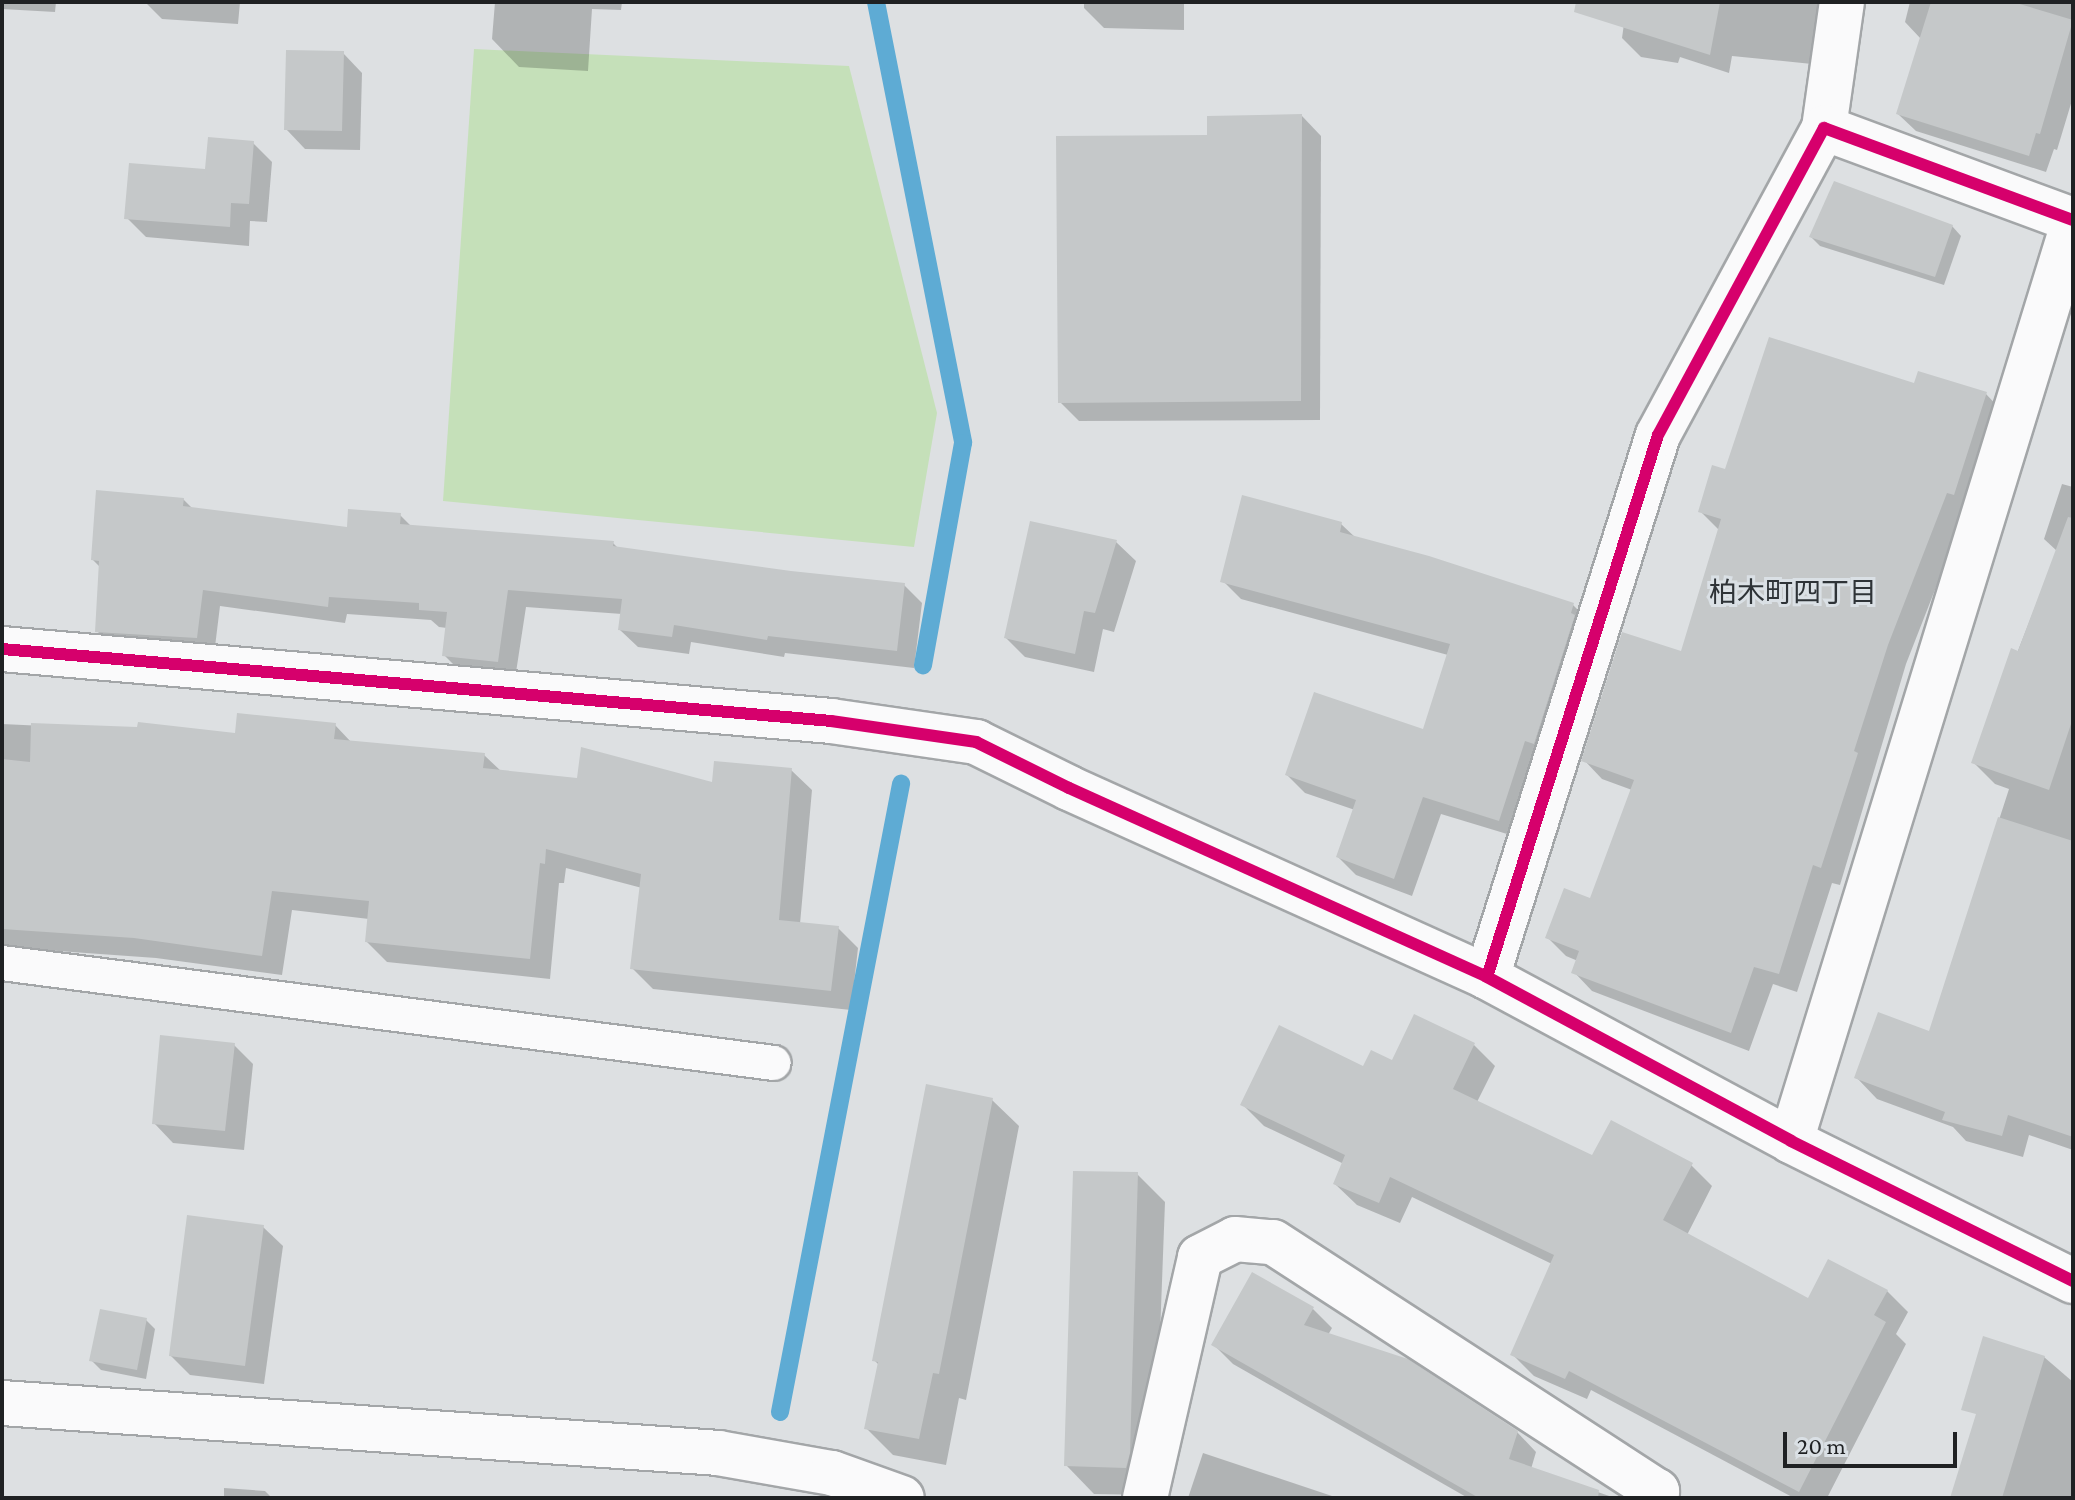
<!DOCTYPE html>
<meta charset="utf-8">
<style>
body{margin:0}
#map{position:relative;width:2075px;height:1500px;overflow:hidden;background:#dde0e2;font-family:"Crimson Pro","Noto Sans JP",serif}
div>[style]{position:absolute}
.green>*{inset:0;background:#c5e0b9}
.shadow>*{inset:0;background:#0003}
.stream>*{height:18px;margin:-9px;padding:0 9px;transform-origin:9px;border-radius:9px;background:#5eabd4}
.building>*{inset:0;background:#c5c8c9}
.roads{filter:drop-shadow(2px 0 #a3a6a8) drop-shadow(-2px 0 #a3a6a8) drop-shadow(0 2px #a3a6a8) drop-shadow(0 -2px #a3a6a8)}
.lane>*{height:34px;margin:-17px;padding:0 17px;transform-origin:17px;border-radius:17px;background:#fafafb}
.street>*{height:44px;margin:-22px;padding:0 22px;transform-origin:22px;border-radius:22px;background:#fafafb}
.secondary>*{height:44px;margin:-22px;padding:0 22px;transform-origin:22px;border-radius:22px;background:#fafafb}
.cycleway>*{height:12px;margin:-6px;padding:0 6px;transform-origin:6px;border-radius:6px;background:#d6006c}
span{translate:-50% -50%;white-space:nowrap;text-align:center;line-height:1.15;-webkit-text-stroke:6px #dae0e5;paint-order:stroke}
.neighbourhood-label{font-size:28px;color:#2e3337}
.frame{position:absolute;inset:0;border:4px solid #1f2123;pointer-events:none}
.scale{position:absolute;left:1783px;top:1432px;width:174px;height:36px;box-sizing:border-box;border:4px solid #1f2123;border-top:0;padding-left:10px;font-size:24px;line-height:28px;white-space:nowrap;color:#1f2123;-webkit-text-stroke:6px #dae0e5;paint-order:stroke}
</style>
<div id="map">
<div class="green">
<i style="clip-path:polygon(474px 49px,849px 66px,937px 413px,914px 547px,443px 501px)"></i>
</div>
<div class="shadow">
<i style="clip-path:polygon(2px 2px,56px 2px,55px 12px,2px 9px)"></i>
<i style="clip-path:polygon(145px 2px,240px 2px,238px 24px,162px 19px)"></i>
<i style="clip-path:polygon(495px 2px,622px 2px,621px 10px,592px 9px,588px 71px,519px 67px,492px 39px)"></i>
<i style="clip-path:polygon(1084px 2px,1184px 2px,1184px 30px,1104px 28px,1084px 8px)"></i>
<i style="clip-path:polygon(1627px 2px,1818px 2px,1812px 64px,1732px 56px,1729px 73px,1680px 57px,1678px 63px,1641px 57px,1622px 38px)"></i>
<i style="clip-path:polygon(1910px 2px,2073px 2px,2073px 97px,2057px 150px,2054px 149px,2046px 172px,1916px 131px,1898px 114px,1921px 39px,1905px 22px)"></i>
<i style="clip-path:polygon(343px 53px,362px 73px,360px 150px,305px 149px,286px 129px)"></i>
<i style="clip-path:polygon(1302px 116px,1321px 136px,1320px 420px,1079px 421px,1060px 402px,1209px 137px)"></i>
<i style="clip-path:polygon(253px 143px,272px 162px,267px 222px,250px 221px,249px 246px,146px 237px,127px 218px)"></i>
<i style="clip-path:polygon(1952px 226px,1961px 236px,1944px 285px,1820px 246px,1811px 237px)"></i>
<i style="clip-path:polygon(1915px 386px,1986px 394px,2004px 413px,1906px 664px,1840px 885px,1832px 883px,1797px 992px,1773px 984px,1749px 1051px,1592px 991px,1574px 972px,1578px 961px,1566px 956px,1548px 938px,1591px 901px,1632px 790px,1602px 779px,1584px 760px,1682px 654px,1720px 531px,1700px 511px,1726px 472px)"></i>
<i style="clip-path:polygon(2062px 484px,2073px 487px,2073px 1150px,2029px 1135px,2023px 1157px,1966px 1141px,1953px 1127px,1877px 1099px,1856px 1077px,1930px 1033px,2009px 789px,1995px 784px,1974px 763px,2057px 551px,2044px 539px)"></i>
<i style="clip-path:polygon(183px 499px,193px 509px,349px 529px,400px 515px,412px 527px,613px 543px,618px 548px,790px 573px,904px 585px,922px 603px,914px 668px,785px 653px,784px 657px,691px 642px,689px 654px,638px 647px,620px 630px,622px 614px,526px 607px,515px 679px,462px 673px,444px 655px,447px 628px,439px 627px,431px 620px,347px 614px,345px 623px,220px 606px,214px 655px,115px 649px,97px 631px,100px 567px,93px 560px)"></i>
<i style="clip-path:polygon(1341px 524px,1357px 539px,1573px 605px,1591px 623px,1517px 837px,1441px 814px,1412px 896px,1356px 875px,1338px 857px,1355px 810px,1305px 793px,1287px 775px,1424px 732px,1448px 655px,1241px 599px,1223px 581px)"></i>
<i style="clip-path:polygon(1116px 542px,1136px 561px,1114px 632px,1103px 629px,1094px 672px,1025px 657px,1006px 638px)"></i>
<i style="clip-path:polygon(2px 724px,237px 735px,335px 725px,352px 743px,484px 755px,502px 772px,578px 780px,714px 784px,791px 770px,812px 790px,800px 924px,838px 928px,858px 948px,851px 1010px,653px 989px,632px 968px,642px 888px,566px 868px,564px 883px,559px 883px,550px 979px,387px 962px,367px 942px,369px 919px,292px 910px,282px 975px,156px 958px,2px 947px)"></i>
<i style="clip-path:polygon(234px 1045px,253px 1064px,244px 1150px,173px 1143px,154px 1123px)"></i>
<i style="clip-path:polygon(1474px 1045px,1495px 1066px,1477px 1102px,1593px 1158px,1691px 1165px,1712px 1186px,1687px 1235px,1809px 1300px,1887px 1291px,1908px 1312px,1896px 1334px,1906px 1344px,1827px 1498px,1794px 1498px,1591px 1390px,1587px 1399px,1534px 1376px,1513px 1355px,1552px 1264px,1412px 1197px,1400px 1223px,1357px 1205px,1335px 1184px,1344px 1164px,1264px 1126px,1243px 1105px,1364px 1068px)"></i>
<i style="clip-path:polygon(992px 1100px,1019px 1126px,966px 1400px,959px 1398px,946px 1465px,893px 1455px,866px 1428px,879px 1365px,874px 1360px)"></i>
<i style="clip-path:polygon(1137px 1174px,1165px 1202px,1154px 1495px,1094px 1494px,1066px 1465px)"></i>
<i style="clip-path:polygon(263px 1227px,283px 1246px,264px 1384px,190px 1375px,171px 1356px)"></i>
<i style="clip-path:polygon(1313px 1309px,1332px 1328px,1328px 1335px,1517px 1432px,1536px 1452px,1531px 1469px,1615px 1498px,1468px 1498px,1233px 1364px,1214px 1345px)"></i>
<i style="clip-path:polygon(146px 1320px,155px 1329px,146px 1379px,101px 1370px,91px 1360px)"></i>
<i style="clip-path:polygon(2044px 1357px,2073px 1382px,2073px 1498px,1953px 1498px)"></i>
<i style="clip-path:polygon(1203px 1453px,1338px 1498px,1188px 1498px)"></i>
<i style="clip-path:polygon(224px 1488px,265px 1491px,272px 1498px,224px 1498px)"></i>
</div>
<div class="stream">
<i style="left:876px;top:2px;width:449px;rotate:78.8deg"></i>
<i style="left:963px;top:443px;width:226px;rotate:100.2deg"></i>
<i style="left:780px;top:1412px;width:640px;rotate:-79.09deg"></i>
</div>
<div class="building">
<i style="clip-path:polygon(1576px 2px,1720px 2px,1710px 55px,1574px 12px)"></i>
<i style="clip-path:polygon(1931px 2px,2013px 2px,2073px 20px,2040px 134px,2036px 133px,2029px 156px,1896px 114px)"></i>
<i style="clip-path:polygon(286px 50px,344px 51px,342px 131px,284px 130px)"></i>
<i style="clip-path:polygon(1302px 114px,1301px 401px,1058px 403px,1056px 136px,1207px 135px,1207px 116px)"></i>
<i style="clip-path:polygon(208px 137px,254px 141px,249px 204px,231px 203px,230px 227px,124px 219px,129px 163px,205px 169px)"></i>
<i style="clip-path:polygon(1834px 181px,1953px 225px,1935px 277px,1809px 237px)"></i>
<i style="clip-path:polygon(1769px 337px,1914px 383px,1918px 371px,1987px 392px,1954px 495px,1947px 493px,1888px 645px,1854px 751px,1858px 753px,1821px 868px,1813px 865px,1779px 974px,1754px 967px,1731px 1033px,1571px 973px,1579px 951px,1545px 938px,1564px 888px,1590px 898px,1634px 780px,1581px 761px,1622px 632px,1681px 651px,1721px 519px,1698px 512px,1712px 465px,1725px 469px)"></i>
<i style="clip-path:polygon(96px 490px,184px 498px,183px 506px,347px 527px,348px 509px,401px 513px,400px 524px,614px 541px,613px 546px,791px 571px,905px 583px,897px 651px,768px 636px,767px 640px,674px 625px,672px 637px,618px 630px,622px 599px,508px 590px,498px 662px,442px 656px,447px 612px,419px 610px,419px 603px,329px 597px,328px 607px,203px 590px,197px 638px,95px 632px,99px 561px,91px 560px)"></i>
<i style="clip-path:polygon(1242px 495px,1342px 522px,1340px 532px,1429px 556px,1574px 603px,1571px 613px,1575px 615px,1534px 744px,1525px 741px,1499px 821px,1423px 797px,1394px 879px,1336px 857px,1356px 800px,1285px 775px,1314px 692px,1423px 729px,1450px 644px,1220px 582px)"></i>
<i style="clip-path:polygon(2068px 517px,2073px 518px,2073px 718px,2049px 790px,1971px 763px,2011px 648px,2018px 651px)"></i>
<i style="clip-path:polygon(1030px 521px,1117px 540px,1095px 613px,1084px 611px,1075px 654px,1004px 638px)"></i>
<i style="clip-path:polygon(237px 713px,336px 723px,334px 739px,485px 753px,483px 768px,577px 778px,581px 747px,712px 782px,714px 761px,792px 768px,779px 920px,839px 926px,831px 991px,630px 969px,641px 874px,546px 849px,545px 864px,540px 863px,530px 959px,365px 942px,369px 901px,272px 891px,262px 956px,134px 938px,2px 929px,2px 759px,30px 762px,31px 723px,137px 727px,138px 722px,235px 733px)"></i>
<i style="clip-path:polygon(1998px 817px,2073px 841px,2073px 1137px,2008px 1115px,2002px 1136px,1942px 1120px,1945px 1112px,1854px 1078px,1878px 1012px,1929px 1031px)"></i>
<i style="clip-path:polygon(1414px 1014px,1475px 1043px,1453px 1089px,1592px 1155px,1611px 1120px,1693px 1163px,1663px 1220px,1808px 1298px,1828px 1259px,1888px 1290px,1874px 1315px,1886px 1322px,1799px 1492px,1569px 1371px,1565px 1379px,1510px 1355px,1554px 1255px,1390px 1177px,1379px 1203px,1333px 1184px,1345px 1155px,1240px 1105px,1279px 1025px,1363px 1066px,1371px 1050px,1392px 1060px)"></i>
<i style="clip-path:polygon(160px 1035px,235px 1043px,225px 1131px,152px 1124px)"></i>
<i style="clip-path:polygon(926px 1084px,993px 1098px,939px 1374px,933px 1373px,919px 1439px,864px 1429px,878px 1362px,872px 1361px)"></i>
<i style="clip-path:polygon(1073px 1171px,1138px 1172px,1130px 1453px,1126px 1468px,1064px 1466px)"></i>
<i style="clip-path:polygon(187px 1215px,264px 1225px,245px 1366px,169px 1356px)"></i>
<i style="clip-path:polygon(1252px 1272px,1314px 1307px,1304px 1325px,1408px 1359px,1518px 1431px,1509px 1459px,1599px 1490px,1598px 1498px,1479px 1498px,1211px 1345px)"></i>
<i style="clip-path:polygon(100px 1309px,147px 1318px,137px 1370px,89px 1361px)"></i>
<i style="clip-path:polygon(1983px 1336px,2045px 1356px,2002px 1498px,1950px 1498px,1976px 1414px,1961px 1410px)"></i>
</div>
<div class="roads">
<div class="lane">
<i style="left:2px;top:963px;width:778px;rotate:7.38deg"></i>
</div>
<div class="street">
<i style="left:1824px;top:128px;width:127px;rotate:-81.9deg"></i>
<i style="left:2px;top:649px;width:832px;rotate:4.96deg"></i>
<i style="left:831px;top:721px;width:147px;rotate:8.2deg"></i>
<i style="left:976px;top:742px;width:104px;rotate:26.3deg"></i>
<i style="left:1069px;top:788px;width:459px;rotate:24.3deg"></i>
<i style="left:1487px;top:977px;width:345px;rotate:28.3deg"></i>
<i style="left:1791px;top:1141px;width:315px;rotate:26.4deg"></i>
<i style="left:1487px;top:977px;width:568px;rotate:-72.49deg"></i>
<i style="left:1658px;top:435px;width:349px;rotate:-61.6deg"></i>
<i style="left:1824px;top:128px;width:265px;rotate:20.3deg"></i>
<i style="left:1791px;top:1141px;width:959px;rotate:-72.91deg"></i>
<i style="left:1145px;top:1498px;width:247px;rotate:-77.1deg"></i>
<i style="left:1200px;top:1257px;width:39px;rotate:-27deg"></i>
<i style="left:1235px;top:1239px;width:38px;rotate:5deg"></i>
<i style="left:1273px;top:1242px;width:458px;rotate:33deg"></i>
<i style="left:1657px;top:1491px;width:7px;rotate:106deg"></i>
</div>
<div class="secondary">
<i style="left:2px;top:1403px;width:718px;rotate:3.99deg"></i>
<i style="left:718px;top:1453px;width:116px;rotate:10deg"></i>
<i style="left:832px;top:1473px;width:74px;rotate:19.7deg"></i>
</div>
</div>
<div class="cycleway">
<i style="left:2px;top:649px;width:832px;rotate:4.96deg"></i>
<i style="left:831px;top:721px;width:147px;rotate:8.2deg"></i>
<i style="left:976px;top:742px;width:104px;rotate:26.3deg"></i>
<i style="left:1069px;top:788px;width:459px;rotate:24.3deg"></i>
<i style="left:1487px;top:977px;width:345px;rotate:28.3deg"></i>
<i style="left:1791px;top:1141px;width:315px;rotate:26.4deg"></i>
<i style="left:1487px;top:977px;width:568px;rotate:-72.49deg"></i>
<i style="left:1658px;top:435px;width:349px;rotate:-61.6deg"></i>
<i style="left:1824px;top:128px;width:265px;rotate:20.3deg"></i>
</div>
<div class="neighbourhood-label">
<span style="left:1793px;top:593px">柏木町四丁目</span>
</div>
<div class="frame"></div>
<div class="scale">20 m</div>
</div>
